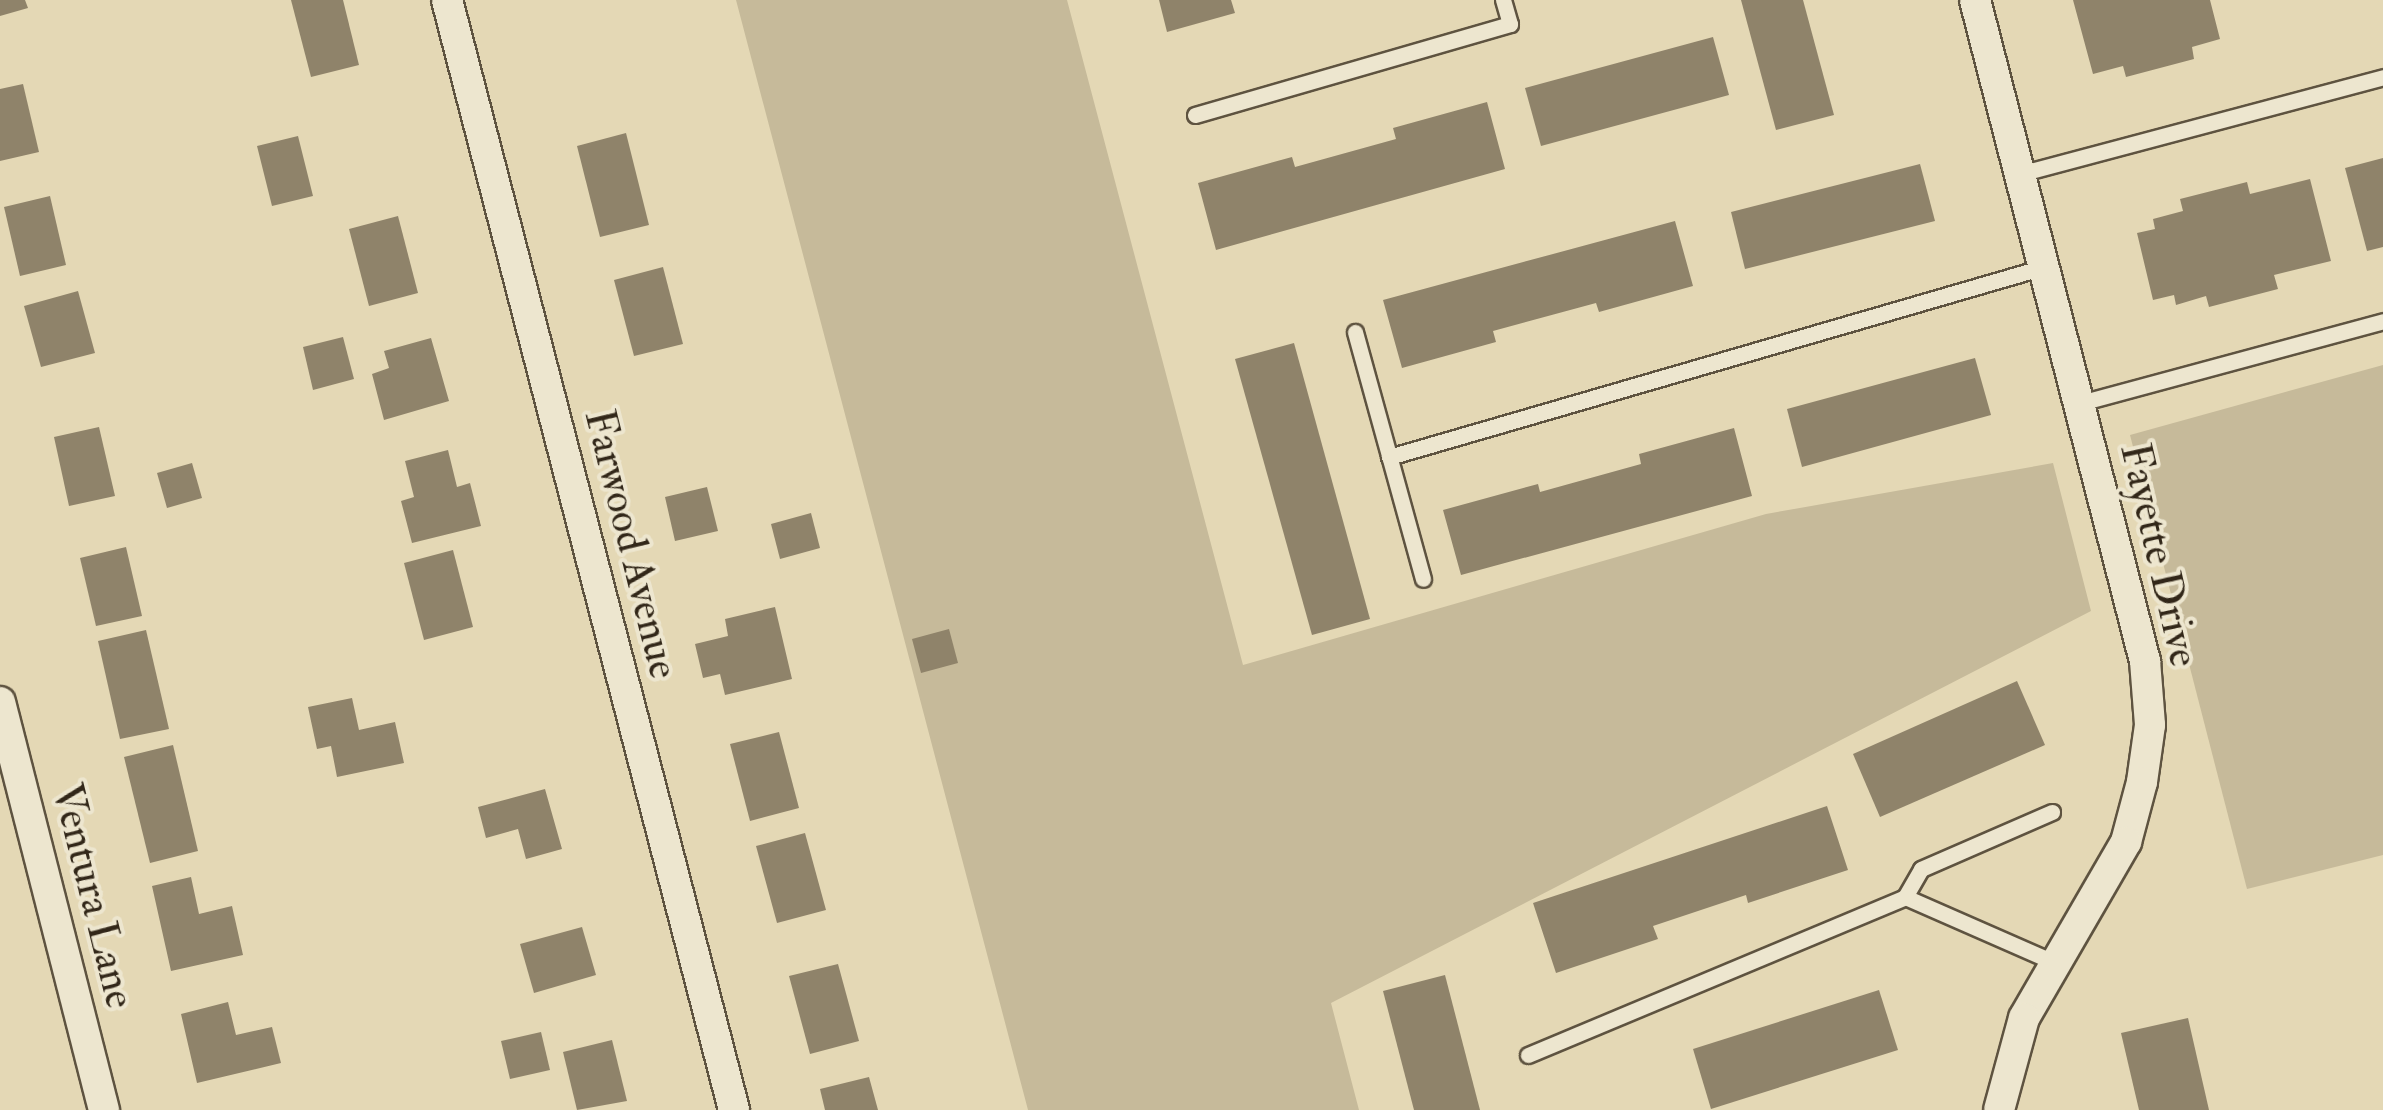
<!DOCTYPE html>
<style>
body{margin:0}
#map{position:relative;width:2383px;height:1110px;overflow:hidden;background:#e4d8b5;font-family:"IM FELL Double Pica",serif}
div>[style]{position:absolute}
.green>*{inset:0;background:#c6ba9a}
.building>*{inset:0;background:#8f836a}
.roads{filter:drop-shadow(2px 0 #5e5340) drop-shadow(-2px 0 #5e5340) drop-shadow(0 2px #5e5340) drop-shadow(0 -2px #5e5340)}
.lane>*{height:15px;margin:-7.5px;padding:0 7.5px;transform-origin:7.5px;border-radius:7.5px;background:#ede6cf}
.street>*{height:30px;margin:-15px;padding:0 15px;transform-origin:15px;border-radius:15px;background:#ede6cf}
span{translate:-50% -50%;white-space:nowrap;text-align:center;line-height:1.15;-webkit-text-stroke:8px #ede6cf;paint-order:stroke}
.street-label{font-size:42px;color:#322719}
</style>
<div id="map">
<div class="green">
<i style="clip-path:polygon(736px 0,1067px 0,1243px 665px,1766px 514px,2053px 463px,2091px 611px,1331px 1003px,1359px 1110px,1028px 1110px)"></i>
<i style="clip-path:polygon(2383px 365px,2383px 855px,2247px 889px,2130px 435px)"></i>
</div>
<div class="building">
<i style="clip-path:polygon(0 0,25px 0,28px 8px,0 16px)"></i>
<i style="clip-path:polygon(291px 0,343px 0,359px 65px,311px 77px)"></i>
<i style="clip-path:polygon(1159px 0,1231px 0,1235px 13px,1167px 32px)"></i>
<i style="clip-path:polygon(1741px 0,1803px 0,1834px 115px,1776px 130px)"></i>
<i style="clip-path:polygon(2073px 0,2210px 0,2220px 39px,2192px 47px,2194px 59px,2126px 77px,2123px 66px,2093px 74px)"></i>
<i style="clip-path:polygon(1713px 37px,1729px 95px,1541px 146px,1525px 88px)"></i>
<i style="clip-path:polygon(23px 84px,39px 152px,0 161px,0 89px)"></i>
<i style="clip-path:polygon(1487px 102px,1505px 169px,1216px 250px,1198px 183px,1292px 157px,1295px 167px,1396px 139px,1393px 128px)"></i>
<i style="clip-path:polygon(626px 133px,649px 225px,600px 237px,577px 146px)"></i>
<i style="clip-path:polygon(298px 136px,313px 196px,272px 206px,257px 146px)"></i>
<i style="clip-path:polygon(2383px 158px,2383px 247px,2367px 251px,2345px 168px)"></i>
<i style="clip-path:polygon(1920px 164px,1935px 221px,1745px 269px,1731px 212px)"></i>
<i style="clip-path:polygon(2310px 179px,2331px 261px,2274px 275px,2278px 289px,2209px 307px,2206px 296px,2176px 305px,2174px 295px,2153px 300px,2137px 233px,2155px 229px,2153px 219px,2183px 211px,2180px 199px,2247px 182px,2250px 194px)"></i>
<i style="clip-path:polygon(50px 196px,66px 265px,20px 276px,4px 207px)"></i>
<i style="clip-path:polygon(398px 216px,418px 293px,369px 306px,349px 229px)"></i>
<i style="clip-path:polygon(1675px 221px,1693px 286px,1599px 312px,1596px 303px,1493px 331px,1496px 342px,1402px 368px,1383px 300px)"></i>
<i style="clip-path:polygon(663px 267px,683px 344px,634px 356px,614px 280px)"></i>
<i style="clip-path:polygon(78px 291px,95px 353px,41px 367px,24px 306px)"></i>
<i style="clip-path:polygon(343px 337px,354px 379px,313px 390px,303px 347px)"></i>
<i style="clip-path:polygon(431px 338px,449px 401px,384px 420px,372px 374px,389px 368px,384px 351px)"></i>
<i style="clip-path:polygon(1294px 343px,1370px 619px,1312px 635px,1235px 359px)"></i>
<i style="clip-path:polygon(1975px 358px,1991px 415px,1802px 467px,1787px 409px)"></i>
<i style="clip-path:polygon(99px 427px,115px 496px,69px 506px,54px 437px)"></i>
<i style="clip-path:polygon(1734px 428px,1752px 496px,1461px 575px,1443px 510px,1538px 484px,1540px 492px,1641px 464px,1639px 454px)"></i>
<i style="clip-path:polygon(448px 450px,457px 487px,470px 483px,481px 526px,412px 543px,401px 501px,414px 497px,405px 461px)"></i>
<i style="clip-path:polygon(192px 463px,202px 498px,167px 508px,157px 473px)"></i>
<i style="clip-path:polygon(707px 487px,718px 531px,675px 541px,665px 497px)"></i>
<i style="clip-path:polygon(811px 513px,820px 548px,780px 559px,771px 524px)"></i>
<i style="clip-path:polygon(126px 547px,142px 616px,96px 626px,80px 558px)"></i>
<i style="clip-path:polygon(453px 550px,473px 627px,424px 640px,404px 563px)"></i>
<i style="clip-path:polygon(775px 607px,792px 679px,725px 695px,720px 674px,703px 678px,695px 644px,728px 636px,725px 619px)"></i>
<i style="clip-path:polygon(949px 629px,958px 663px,921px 673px,912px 639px)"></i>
<i style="clip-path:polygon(146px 630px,169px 729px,120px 739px,98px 641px)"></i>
<i style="clip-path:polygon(2017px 681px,2045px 745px,1880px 817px,1853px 754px)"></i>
<i style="clip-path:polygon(352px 698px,359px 730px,395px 722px,404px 763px,337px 777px,331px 746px,317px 749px,308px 707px)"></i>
<i style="clip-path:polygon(779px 732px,799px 808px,750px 821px,730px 744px)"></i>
<i style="clip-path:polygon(173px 745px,198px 851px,150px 863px,124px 757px)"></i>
<i style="clip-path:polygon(545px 789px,562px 849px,526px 859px,518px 829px,486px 838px,478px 807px)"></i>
<i style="clip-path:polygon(1827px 806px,1848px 870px,1748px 903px,1746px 895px,1653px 926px,1658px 939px,1556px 973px,1533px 903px)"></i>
<i style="clip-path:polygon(805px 833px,826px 910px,777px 923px,756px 846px)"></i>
<i style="clip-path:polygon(191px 877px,199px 914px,232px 906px,243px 955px,171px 971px,152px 886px)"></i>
<i style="clip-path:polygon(582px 927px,596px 975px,534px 993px,520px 944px)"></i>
<i style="clip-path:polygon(838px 964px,859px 1041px,810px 1054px,789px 976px)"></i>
<i style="clip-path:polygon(1445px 975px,1480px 1110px,1414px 1110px,1383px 991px)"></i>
<i style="clip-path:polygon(1879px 990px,1898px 1050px,1711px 1109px,1693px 1049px)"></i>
<i style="clip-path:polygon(228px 1002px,236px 1035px,272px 1027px,281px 1063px,197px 1083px,181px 1014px)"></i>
<i style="clip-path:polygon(2188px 1018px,2209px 1110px,2139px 1110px,2121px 1033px)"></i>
<i style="clip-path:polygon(541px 1032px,550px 1070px,510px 1079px,501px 1041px)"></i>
<i style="clip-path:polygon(612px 1040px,627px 1101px,577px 1110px,563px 1052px)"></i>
<i style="clip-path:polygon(869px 1077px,878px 1110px,825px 1110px,820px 1089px)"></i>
</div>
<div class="roads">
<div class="lane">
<i style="left:1195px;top:115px;width:328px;rotate:-16.1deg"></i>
<i style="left:1510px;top:24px;width:25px;rotate:-106deg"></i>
<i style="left:2019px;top:174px;width:377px;rotate:-14.9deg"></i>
<i style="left:1355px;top:332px;width:256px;rotate:74.6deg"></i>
<i style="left:2080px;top:403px;width:314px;rotate:-15.1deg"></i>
<i style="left:1389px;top:457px;width:682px;rotate:-16.18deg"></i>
<i style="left:1905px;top:897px;width:163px;rotate:23.6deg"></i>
<i style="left:1528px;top:1055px;width:409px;rotate:-22.7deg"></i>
<i style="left:1905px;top:897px;width:32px;rotate:-60deg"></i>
<i style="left:1921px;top:869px;width:143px;rotate:-23.5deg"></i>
</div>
<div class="street">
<i style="left:447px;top:0;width:1147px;rotate:75.5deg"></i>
<i style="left:1975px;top:0;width:683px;rotate:75.58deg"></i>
<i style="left:2145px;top:661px;width:64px;rotate:85.5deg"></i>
<i style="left:2150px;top:725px;width:58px;rotate:98deg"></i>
<i style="left:2142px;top:782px;width:62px;rotate:104.9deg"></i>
<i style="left:2126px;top:842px;width:203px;rotate:120.1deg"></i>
<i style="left:2024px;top:1018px;width:95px;rotate:105.2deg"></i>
<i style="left:0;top:702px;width:421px;rotate:75.7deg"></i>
</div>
</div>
<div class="street-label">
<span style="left:631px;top:544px;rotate:76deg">Farwood Avenue</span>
<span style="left:2159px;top:555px;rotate:77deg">Fayette Drive</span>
<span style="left:93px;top:896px;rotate:76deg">Ventura Lane</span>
</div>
</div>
